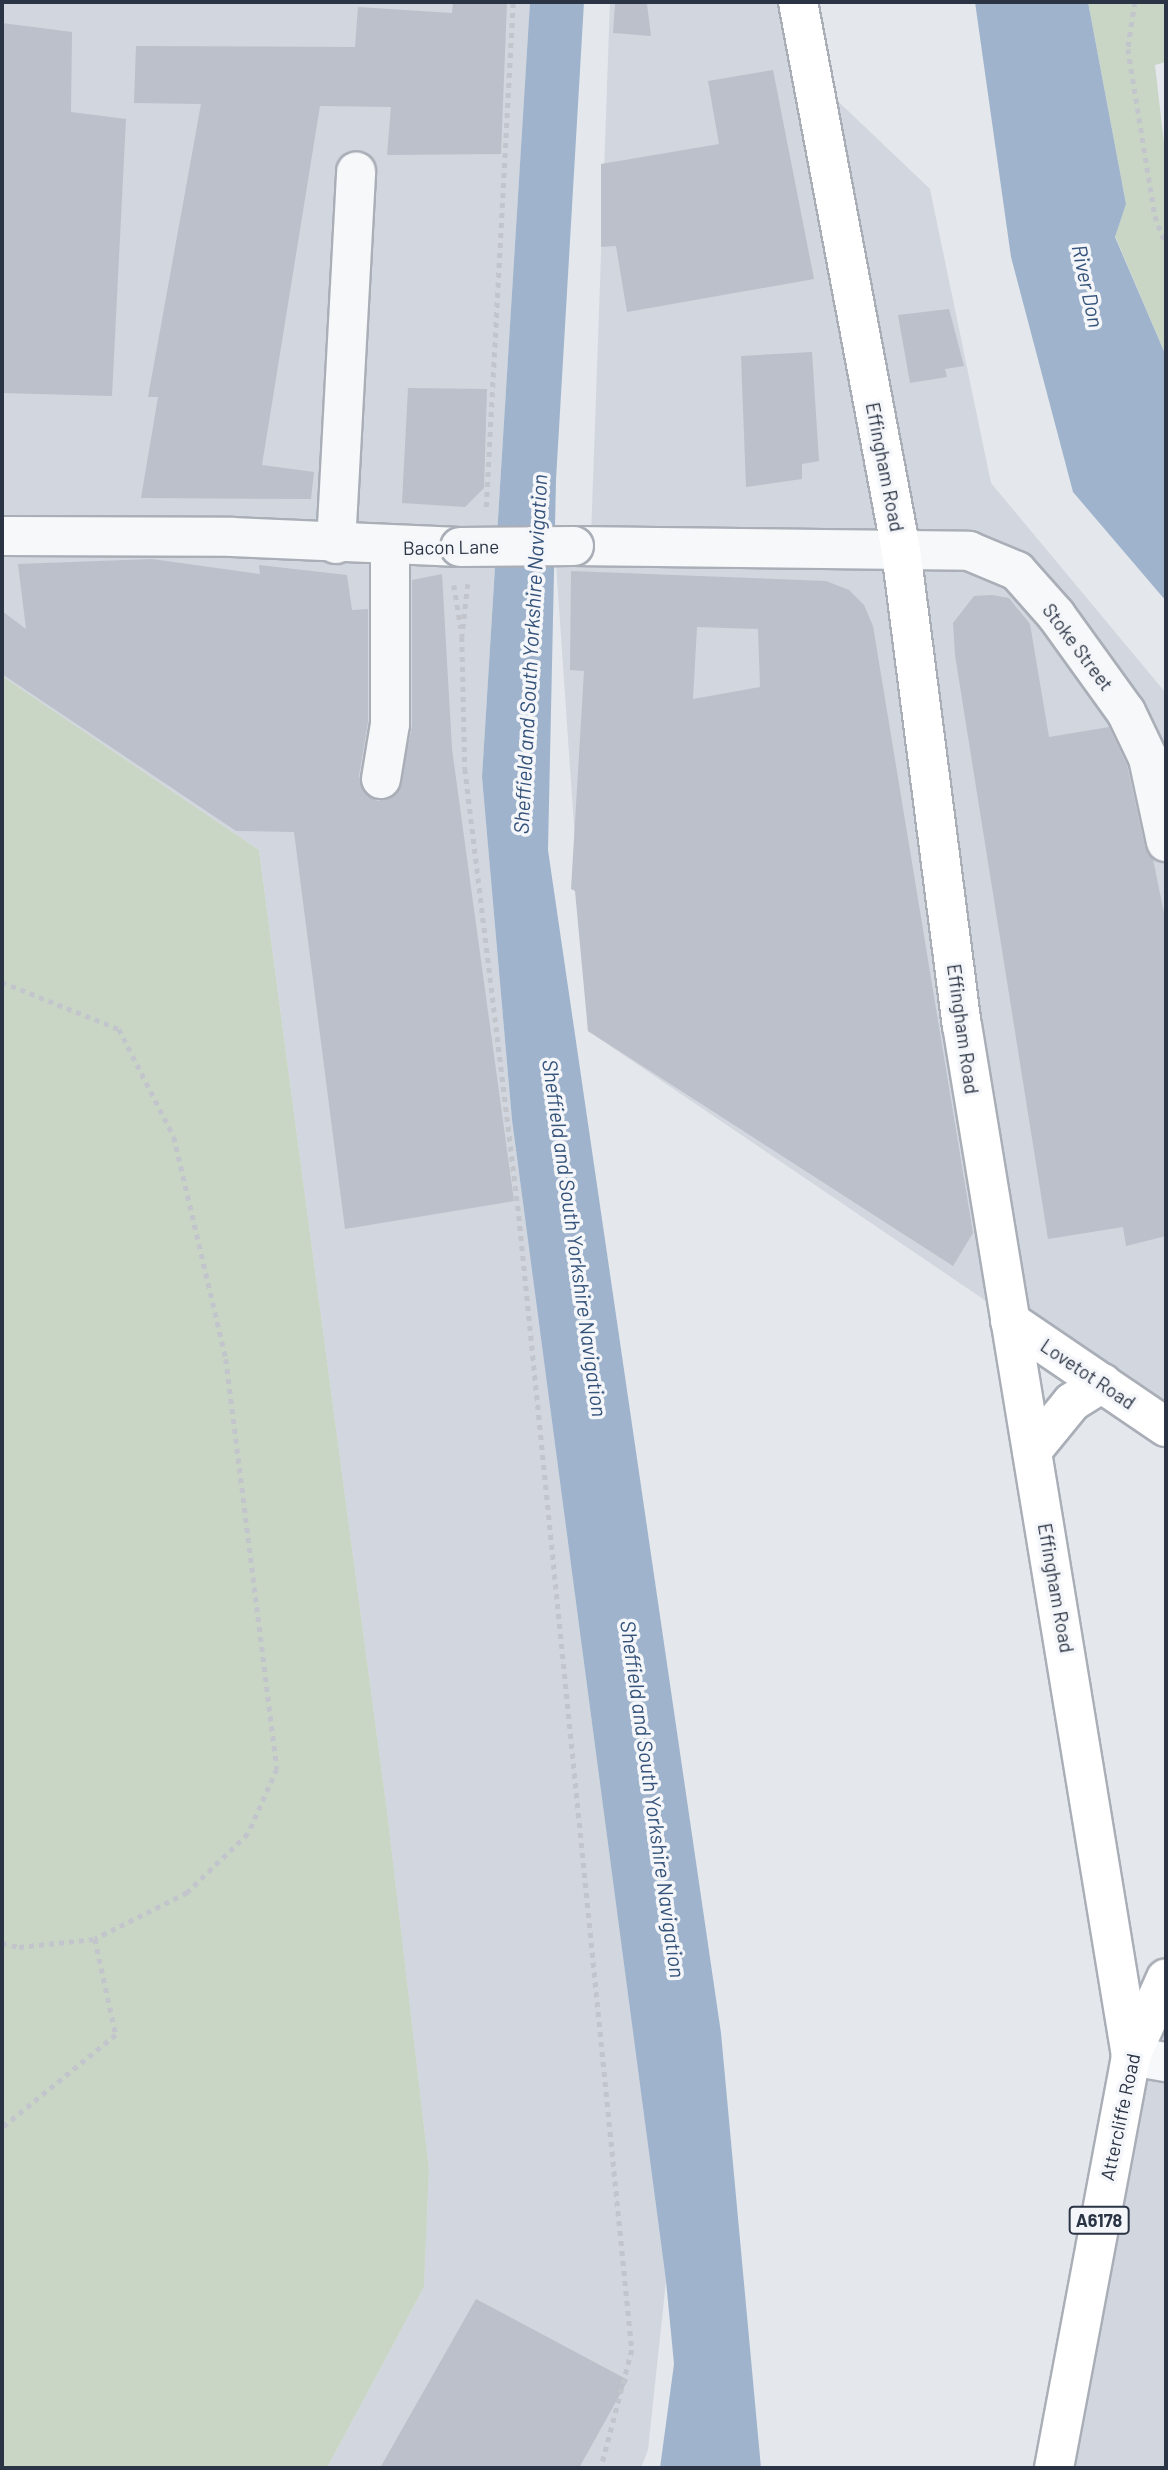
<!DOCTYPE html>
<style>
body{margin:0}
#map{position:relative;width:1168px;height:2470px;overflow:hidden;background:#e4e7ec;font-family:Barlow,sans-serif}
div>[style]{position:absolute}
.built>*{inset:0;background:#d2d6de}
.green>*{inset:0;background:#c9d6c5}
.water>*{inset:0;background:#9fb4cc}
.building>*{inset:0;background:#bbc0ca}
.path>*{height:4.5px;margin-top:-2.25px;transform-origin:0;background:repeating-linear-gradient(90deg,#c2c5cb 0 5px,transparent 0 10px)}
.roads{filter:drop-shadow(2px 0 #a9aeb7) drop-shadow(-2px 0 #a9aeb7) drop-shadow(0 2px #a9aeb7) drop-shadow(0 -2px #a9aeb7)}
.minor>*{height:38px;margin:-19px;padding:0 19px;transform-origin:19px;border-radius:19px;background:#f7f8fa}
.major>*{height:38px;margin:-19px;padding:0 19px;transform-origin:19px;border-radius:19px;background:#fff}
.bridges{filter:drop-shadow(2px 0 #a9aeb7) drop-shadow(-2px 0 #a9aeb7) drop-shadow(0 2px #a9aeb7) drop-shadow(0 -2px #a9aeb7)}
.minor-bridge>*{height:38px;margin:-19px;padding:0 19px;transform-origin:19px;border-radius:19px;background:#f7f8fa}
span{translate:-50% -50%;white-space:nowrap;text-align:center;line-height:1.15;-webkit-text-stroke:7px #f4f6f9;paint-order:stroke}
.shield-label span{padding:2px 5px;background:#f4f6f9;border:2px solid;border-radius:5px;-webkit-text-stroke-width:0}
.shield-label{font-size:18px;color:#2b3445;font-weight:700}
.street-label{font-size:19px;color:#2b3445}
.water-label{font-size:21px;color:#34527a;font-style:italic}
.frame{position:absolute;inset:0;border:4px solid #2b3445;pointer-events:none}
</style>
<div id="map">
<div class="built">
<i style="clip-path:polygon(2px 2px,530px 2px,482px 777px,512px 1120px,666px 2281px,648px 2450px,641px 2468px,327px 2468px,424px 2287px,429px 2169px,386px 1804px,259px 850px,2px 676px)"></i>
<i style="clip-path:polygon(610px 2px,789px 2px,799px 64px,930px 189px,991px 483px,1165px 692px,1166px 1423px,588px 1031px,555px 549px,591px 537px)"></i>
<i style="clip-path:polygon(1166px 2016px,1166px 2468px,1072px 2468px,1134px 2093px)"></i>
</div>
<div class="green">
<i style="clip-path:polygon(1088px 2px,1166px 2px,1166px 62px,1155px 65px,1166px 161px,1166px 356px,1115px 236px,1126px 204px)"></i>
<i style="clip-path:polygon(2px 676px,259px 850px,387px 1811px,429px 2169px,424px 2287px,327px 2468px,2px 2468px)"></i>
</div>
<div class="water">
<i style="clip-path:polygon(530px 2px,584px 2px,556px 480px,548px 850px,721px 2033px,761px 2468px,660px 2468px,674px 2364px,666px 2281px,512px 1120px,482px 777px)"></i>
<i style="clip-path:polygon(975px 2px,1088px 2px,1126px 204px,1115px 237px,1166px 356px,1166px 601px,1073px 492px,1011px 257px)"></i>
</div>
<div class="building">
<i style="clip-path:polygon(453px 2px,507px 2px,501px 154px,387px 155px,391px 107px,320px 106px,262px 465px,314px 472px,311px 499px,141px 498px,158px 397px,148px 397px,201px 104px,134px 103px,136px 46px,355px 47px,358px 7px,452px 13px)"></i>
<i style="clip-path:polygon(615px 4px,647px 4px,651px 36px,613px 33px)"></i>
<i style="clip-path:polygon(2px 23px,72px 32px,71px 112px,126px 119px,112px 396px,2px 393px)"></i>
<i style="clip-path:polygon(773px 70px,814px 279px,627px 312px,616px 246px,601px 247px,601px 164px,719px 144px,708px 81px)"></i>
<i style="clip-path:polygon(949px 309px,964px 366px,945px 369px,947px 377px,910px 383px,898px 315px)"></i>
<i style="clip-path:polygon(812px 352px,819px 461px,802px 464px,802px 479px,746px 487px,741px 356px)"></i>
<i style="clip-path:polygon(408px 388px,487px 389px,484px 488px,465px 507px,402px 503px)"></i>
<i style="clip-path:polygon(152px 559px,260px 574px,259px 565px,347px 575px,352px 610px,368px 609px,368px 722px,359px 776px,367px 795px,378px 801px,398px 792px,412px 727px,412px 580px,442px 574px,452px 749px,514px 1201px,345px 1229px,294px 832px,236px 831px,2px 674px,2px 611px,26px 629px,18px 564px)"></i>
<i style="clip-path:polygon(evenodd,571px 571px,826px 581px,849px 590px,864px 605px,873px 626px,973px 1233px,953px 1266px,588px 1031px,575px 891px,571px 889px,584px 671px,570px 670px,571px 571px,697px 627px,758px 629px,760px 687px,693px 699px,697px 627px)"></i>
<i style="clip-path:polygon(992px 595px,1009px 598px,1030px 624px,1049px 737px,1109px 727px,1127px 765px,1145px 847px,1153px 859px,1166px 923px,1166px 1236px,1126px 1246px,1123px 1227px,1048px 1239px,955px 655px,953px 623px,974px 596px)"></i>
<i style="clip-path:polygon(476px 2299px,628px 2380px,579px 2468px,380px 2468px)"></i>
</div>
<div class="path">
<i style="left:1135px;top:2px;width:48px;rotate:98.5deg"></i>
<i style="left:1128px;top:49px;width:169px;rotate:80.8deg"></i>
<i style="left:1155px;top:216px;width:30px;rotate:69deg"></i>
<i style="left:486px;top:507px;width:506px;rotate:-86.94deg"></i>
<i style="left:468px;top:584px;width:53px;rotate:96.5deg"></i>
<i style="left:462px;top:637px;width:132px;rotate:88.7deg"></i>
<i style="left:465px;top:769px;width:450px;rotate:83.1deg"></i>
<i style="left:519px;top:1216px;width:1140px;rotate:84.31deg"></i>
<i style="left:632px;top:2350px;width:122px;rotate:104.7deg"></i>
<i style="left:454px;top:585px;width:44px;rotate:80.8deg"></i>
<i style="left:2px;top:982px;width:126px;rotate:21.9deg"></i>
<i style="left:119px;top:1029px;width:121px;rotate:63deg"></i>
<i style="left:174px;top:1137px;width:228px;rotate:76.8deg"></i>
<i style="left:226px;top:1359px;width:413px;rotate:82.9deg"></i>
<i style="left:277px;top:1769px;width:71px;rotate:114deg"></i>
<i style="left:248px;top:1834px;width:85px;rotate:136deg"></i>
<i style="left:187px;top:1893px;width:103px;rotate:153.4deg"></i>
<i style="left:2px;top:1943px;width:17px;rotate:13deg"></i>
<i style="left:19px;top:1947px;width:76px;rotate:-6deg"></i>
<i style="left:95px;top:1939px;width:98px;rotate:77.7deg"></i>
<i style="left:116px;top:2035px;width:147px;rotate:140.8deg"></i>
</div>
<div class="roads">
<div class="minor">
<i style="left:2px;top:536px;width:230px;rotate:0.2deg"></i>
<i style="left:232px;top:537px;width:228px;rotate:2.5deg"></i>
<i style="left:336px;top:544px;width:373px;rotate:-86.9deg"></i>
<i style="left:574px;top:546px;width:395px;rotate:0.7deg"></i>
<i style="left:969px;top:551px;width:52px;rotate:22.6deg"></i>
<i style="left:1017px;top:571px;width:59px;rotate:48.4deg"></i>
<i style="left:1056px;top:615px;width:120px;rotate:54.2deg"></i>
<i style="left:1126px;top:712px;width:51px;rotate:64.4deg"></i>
<i style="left:1148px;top:758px;width:86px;rotate:77.9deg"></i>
<i style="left:381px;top:779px;width:56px;rotate:-80.7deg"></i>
<i style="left:390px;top:724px;width:176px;rotate:-90deg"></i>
<i style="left:1131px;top:2056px;width:36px;rotate:10deg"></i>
</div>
<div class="major">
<i style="left:798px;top:2px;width:559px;rotate:79.37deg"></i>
<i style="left:901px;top:551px;width:478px;rotate:82.7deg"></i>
<i style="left:962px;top:1025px;width:1045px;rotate:80.69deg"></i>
<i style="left:1010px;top:1321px;width:189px;rotate:34.2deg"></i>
<i style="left:1032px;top:1451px;width:63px;rotate:-50.8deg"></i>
<i style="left:1072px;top:1402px;width:36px;rotate:-32deg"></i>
<i style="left:1054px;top:2468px;width:419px;rotate:-79.4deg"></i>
<i style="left:1131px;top:2056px;width:85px;rotate:-65.8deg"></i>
</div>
</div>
<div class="bridges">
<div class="minor-bridge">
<i style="left:460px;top:547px;width:114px;rotate:-0.5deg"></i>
</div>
</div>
<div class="shield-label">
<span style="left:1099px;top:2220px">A6178</span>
</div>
<div class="street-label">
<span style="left:885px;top:467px;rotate:79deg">Effingham Road</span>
<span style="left:451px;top:547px;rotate:-1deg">Bacon Lane</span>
<span style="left:1078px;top:647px;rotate:53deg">Stoke Street</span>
<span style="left:963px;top:1029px;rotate:82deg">Effingham Road</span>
<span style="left:1088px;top:1374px;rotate:34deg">Lovetot Road</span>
<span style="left:1056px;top:1588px;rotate:80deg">Effingham Road</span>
<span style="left:1120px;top:2117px;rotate:-78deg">Attercliffe Road</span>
</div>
<div class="water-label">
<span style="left:1088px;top:286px;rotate:78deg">River Don</span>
<span style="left:530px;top:654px;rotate:-87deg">Sheffield and South Yorkshire Navigation</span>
<span style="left:575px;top:1238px;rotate:82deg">Sheffield and South Yorkshire Navigation</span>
<span style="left:653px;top:1799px;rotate:82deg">Sheffield and South Yorkshire Navigation</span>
</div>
<div class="frame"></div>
</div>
